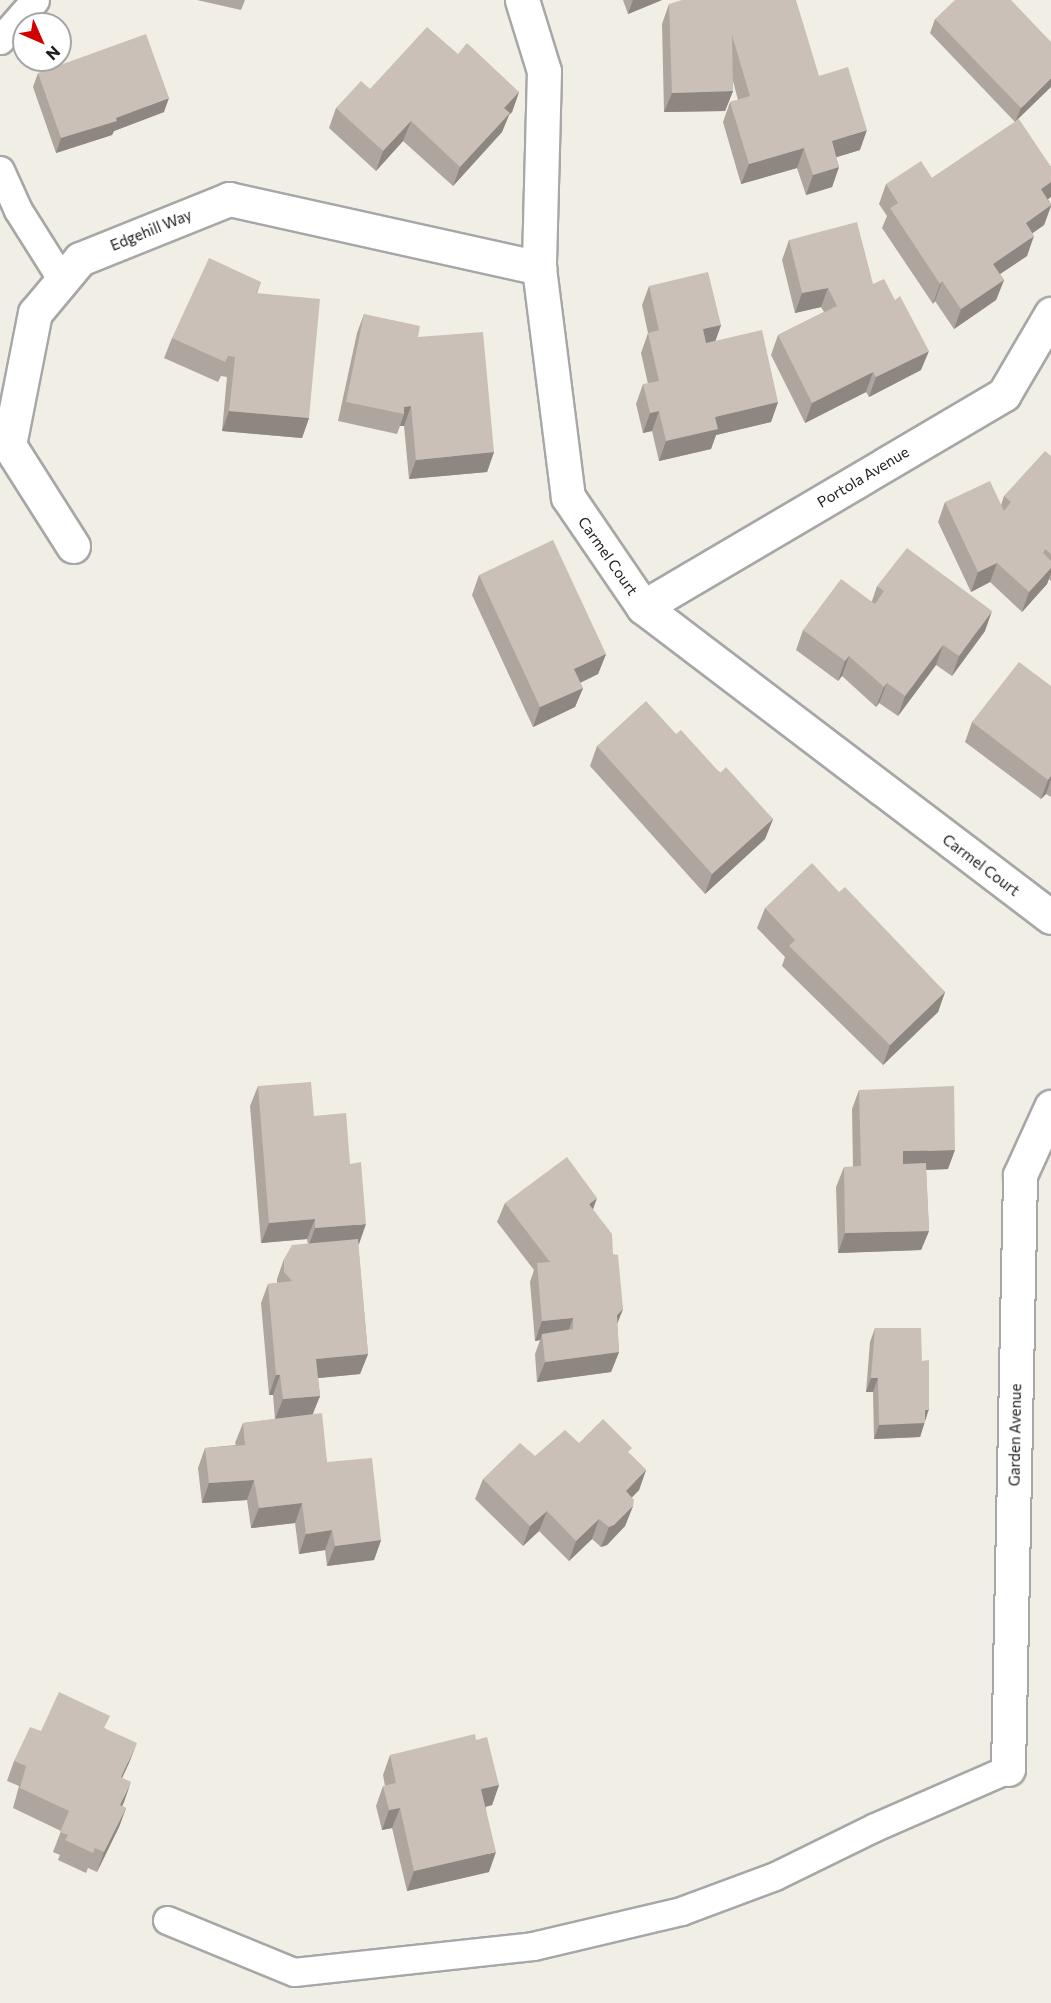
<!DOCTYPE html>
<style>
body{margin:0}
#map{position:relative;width:1051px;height:2003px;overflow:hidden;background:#f1eee6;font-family:Commissioner,sans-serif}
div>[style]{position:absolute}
.roads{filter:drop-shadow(2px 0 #a7a7a7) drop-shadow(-2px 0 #a7a7a7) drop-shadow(0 2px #a7a7a7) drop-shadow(0 -2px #a7a7a7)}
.lane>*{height:27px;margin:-13.5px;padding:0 13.5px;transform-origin:13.5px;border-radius:13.5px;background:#fff}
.street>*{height:33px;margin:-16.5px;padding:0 16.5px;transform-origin:16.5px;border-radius:16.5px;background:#fff}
.wall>*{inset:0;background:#aea59e}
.shaded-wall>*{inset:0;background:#8d8681}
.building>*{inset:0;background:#cac0b8}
span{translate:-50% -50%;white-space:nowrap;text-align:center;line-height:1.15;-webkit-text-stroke:4.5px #fff;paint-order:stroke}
.street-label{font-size:15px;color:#202020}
.north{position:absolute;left:12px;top:12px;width:60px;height:60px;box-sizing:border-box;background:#fff;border:2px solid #a6a6a6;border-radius:50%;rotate:135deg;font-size:16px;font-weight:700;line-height:24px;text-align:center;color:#202020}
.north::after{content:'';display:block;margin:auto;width:21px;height:27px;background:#d00100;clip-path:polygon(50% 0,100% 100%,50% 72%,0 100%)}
</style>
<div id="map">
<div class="roads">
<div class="lane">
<i style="left:0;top:40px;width:53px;rotate:-48.8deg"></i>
<i style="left:0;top:170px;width:44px;rotate:65.8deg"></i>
<i style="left:18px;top:210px;width:83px;rotate:57.8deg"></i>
<i style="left:167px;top:1920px;width:137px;rotate:22.3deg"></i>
<i style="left:294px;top:1972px;width:240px;rotate:-6.2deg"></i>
<i style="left:533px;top:1946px;width:152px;rotate:-13.3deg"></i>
<i style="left:681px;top:1911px;width:100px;rotate:-20.4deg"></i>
<i style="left:775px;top:1876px;width:111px;rotate:-26.1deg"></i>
<i style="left:875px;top:1827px;width:145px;rotate:-23.6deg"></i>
</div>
<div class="street">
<i style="left:522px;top:0;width:74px;rotate:72.8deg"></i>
<i style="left:544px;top:71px;width:197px;rotate:91.5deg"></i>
<i style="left:539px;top:268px;width:231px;rotate:82.8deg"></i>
<i style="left:568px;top:497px;width:133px;rotate:55.7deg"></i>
<i style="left:643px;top:607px;width:512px;rotate:37.23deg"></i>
<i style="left:73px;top:546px;width:120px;rotate:-122.4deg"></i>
<i style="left:9px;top:445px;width:135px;rotate:-78.9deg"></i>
<i style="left:35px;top:313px;width:70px;rotate:-50.2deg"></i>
<i style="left:80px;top:259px;width:161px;rotate:-21.9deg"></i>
<i style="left:229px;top:199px;width:318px;rotate:12.5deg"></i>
<i style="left:643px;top:607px;width:419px;rotate:-30.5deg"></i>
<i style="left:1004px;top:394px;width:93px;rotate:-59.6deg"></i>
<i style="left:1008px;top:1769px;width:594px;rotate:-88.84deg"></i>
<i style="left:1020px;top:1175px;width:75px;rotate:-65.5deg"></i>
</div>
</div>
<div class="wall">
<i style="clip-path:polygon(197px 0,245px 0,241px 10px)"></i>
<i style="clip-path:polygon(623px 0,662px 0,628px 14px)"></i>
<i style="clip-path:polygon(669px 4px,819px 76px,860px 150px,836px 157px,839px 167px,832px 187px,806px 195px,797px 168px,741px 184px,723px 122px,730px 102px,738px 100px,733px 81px,733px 91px,725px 111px,664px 112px,662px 24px)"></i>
<i style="clip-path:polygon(935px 19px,1051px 42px,1016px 121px,1051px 167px,1051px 196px,1048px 199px,1051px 204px,1051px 207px,1044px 225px,1032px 233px,1027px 256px,1000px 274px,1004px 280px,996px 300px,954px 329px,935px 301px,933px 304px,882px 228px,887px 216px,879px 204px,886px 184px,932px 178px,1015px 122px,930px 33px)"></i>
<i style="clip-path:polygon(458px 54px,519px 92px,512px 112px,509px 115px,502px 132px,453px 186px,403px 141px,376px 171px,329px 128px,336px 108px,370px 89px)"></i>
<i style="clip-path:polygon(38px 73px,164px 112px,114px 131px,112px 135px,56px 153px,33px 87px)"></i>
<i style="clip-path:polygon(789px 240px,873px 284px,921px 370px,869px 397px,866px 392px,805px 423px,771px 355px,778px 335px,824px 312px,821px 307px,795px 313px,782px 260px)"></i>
<i style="clip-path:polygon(261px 282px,257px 293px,309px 418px,302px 438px,222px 431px,227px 377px,221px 376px,218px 382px,164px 358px,172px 338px)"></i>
<i style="clip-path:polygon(649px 286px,721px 325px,715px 341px,778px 402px,771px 422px,716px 435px,711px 449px,659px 461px,652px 431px,643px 433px,636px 404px,643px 384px,648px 384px,641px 353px,648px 333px,642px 305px)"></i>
<i style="clip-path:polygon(364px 314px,418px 337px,494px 452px,487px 472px,409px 479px,404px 426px,400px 426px,397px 434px,338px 421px,357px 333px)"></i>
<i style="clip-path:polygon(1051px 456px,1051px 581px,1049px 579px,1047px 584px,1022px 612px,990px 582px,971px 592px,938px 522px,945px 502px,1001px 505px,1004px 496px)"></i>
<i style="clip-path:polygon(479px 575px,606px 654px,598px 674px,580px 683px,583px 688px,575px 707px,533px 727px,472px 595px)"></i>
<i style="clip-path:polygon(877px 586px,985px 631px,952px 676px,936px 665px,898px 716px,879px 703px,876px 707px,842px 676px,838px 681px,796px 650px,803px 630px,872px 601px)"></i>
<i style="clip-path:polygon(1051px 686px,1051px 797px,1046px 794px,1041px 799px,965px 742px,972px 722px)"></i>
<i style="clip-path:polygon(676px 734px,773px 819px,765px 839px,705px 894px,590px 766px,597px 746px)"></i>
<i style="clip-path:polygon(839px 892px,945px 992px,938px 1012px,883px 1065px,782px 966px,785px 957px,757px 928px,765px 908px)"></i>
<i style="clip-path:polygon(258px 1086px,314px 1116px,350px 1164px,359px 1244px,358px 1244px,368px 1354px,360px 1374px,318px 1378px,320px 1396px,313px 1414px,327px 1462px,381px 1540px,374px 1560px,327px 1566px,325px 1550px,299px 1554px,295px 1523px,251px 1528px,247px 1500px,202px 1503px,198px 1468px,205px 1448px,236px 1445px,235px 1443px,243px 1423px,275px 1419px,273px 1395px,269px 1395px,261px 1303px,268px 1284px,277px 1283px,277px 1279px,284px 1259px,308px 1244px,307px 1239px,261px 1243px,250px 1106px)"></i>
<i style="clip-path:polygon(859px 1090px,948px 1169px,926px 1170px,929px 1231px,921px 1250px,838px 1253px,836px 1187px,844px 1167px,853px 1167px,852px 1109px)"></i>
<i style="clip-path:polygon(505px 1203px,593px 1209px,613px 1254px,623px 1309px,617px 1324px,619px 1352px,611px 1372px,537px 1382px,535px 1354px,540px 1340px,535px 1341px,530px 1282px,534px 1270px,497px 1222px)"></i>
<i style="clip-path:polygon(875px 1328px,922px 1361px,925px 1420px,920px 1437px,874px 1439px,873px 1392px,866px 1392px,870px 1342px)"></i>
<i style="clip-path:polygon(579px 1443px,630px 1454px,646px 1470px,639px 1490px,632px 1497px,633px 1506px,625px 1526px,607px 1545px,601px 1547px,592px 1539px,569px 1561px,539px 1531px,523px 1546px,475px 1499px,483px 1479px,535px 1456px)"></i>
<i style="clip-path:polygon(105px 1728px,129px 1763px,122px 1778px,124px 1802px,122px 1806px,126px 1808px,119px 1827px,97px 1872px,88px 1868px,86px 1873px,58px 1860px,60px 1855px,53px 1852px,61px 1831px,13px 1808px,19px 1786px,7px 1781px,14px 1761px)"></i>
<i style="clip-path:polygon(476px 1740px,499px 1785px,492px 1805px,486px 1807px,489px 1872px,407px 1891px,392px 1828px,382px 1830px,376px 1806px,383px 1786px,385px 1786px,383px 1775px,390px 1755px)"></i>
</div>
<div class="shaded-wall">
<i style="clip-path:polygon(633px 0,662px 0,628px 14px)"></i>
<i style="clip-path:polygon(1051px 78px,1051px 87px,1015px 122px,1021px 108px)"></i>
<i style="clip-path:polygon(733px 91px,725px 111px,664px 112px,672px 93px)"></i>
<i style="clip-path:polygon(519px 92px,512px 112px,509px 115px,502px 132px,453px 186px,460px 167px,504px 108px)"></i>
<i style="clip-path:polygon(169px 98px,164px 112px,114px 131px,112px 135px,56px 153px,61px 138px)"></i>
<i style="clip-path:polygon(411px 121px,403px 141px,376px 171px,383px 151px)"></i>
<i style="clip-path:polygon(867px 130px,860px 150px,824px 161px,832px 141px)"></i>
<i style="clip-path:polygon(804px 148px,797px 168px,741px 184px,749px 164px)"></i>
<i style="clip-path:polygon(839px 167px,832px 187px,806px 195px,813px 175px)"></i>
<i style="clip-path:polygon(1051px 182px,1051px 197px,1034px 209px,1041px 189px)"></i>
<i style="clip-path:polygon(1051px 205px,1044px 225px,1019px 243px,1026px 223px)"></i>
<i style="clip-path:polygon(1034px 236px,1027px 256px,985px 284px,993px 264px)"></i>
<i style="clip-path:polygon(1004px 280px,996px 300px,954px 329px,961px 309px)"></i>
<i style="clip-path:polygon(942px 281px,935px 301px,933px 304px,940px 284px)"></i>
<i style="clip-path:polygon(828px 288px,821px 307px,795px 313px,802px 293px)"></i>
<i style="clip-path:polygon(721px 325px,714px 345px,696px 349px,703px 329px)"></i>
<i style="clip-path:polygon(929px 351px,921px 370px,869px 397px,876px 377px)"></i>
<i style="clip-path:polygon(873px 372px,866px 392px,805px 423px,812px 403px)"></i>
<i style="clip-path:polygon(778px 402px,771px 422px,716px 435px,711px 449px,659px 461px,666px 441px,715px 417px)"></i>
<i style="clip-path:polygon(411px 406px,404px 426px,400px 426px,404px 414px,404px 407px)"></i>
<i style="clip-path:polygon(229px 411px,309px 418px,302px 438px,222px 431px)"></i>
<i style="clip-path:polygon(659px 411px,652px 431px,643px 433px,650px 413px)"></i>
<i style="clip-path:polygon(494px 452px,487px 472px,409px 479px,416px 460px)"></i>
<i style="clip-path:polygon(997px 563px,990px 582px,971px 592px,978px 572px)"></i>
<i style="clip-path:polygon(1051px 568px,1051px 573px,1047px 584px,1022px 612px,1029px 592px)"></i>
<i style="clip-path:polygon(992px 611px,985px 631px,952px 676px,959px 656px)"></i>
<i style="clip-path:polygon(943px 645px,936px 665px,898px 716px,905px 696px)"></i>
<i style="clip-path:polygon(606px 654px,598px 674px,567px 689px,574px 669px)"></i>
<i style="clip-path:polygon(849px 656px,842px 676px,838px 681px,845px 661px)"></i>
<i style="clip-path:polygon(887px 683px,879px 703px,876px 707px,884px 687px)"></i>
<i style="clip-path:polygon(583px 688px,575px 707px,533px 727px,540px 707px)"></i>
<i style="clip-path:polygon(1051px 776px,1051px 779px,1046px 794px,1041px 799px,1048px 780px)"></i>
<i style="clip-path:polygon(773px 819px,765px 839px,705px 894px,712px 874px)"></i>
<i style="clip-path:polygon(945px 992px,938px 1012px,883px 1065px,890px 1045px)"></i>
<i style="clip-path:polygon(955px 1150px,948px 1169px,896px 1171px,903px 1151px)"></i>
<i style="clip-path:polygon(597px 1198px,590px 1218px,589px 1204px)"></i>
<i style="clip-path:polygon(315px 1219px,307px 1239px,261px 1243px,269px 1223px)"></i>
<i style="clip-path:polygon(366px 1224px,359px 1244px,308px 1248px,315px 1228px)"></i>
<i style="clip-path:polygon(929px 1231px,921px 1250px,838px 1253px,845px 1233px)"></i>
<i style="clip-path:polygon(623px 1309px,615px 1329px,617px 1315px)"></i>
<i style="clip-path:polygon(573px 1318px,566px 1338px,542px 1334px,540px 1340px,535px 1341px,542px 1321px)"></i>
<i style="clip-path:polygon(619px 1352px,611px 1372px,537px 1382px,545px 1362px)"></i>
<i style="clip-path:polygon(368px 1354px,360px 1374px,309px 1379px,316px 1359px)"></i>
<i style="clip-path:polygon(276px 1375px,280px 1375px,273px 1395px,269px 1395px)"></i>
<i style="clip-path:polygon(871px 1378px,878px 1378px,873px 1392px,866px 1392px)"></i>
<i style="clip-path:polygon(320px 1396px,312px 1415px,275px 1419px,283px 1399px)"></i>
<i style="clip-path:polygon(929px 1409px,920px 1437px,874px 1439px,879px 1425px)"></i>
<i style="clip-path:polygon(646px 1470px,639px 1490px,619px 1511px,626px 1491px)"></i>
<i style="clip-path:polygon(254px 1480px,247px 1500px,202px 1503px,209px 1483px)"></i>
<i style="clip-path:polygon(302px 1503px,295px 1523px,251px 1528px,259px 1508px)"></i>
<i style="clip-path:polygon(633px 1506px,625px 1526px,607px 1545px,601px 1547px,609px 1527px)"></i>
<i style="clip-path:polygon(547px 1511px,539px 1531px,523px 1546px,530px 1526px)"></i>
<i style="clip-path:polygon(599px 1519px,592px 1539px,569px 1561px,576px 1541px)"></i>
<i style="clip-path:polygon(332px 1530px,325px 1550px,299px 1554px,306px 1534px)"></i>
<i style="clip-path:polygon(381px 1540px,374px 1560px,327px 1566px,335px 1546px)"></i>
<i style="clip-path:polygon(137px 1743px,129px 1763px,113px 1797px,121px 1777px)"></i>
<i style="clip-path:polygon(131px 1782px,124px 1802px,113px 1825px,120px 1805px)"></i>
<i style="clip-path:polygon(499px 1785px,492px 1805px,474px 1809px,481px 1789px)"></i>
<i style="clip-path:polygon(126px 1808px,119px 1827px,97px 1872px,104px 1852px)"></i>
<i style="clip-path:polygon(400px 1808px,392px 1828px,382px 1830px,389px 1810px)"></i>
<i style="clip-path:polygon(496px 1852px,489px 1872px,407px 1891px,414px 1871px)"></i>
</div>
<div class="building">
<i style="clip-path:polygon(682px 0,796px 0,819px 76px,848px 67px,867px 130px,832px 141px,839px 167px,813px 175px,804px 148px,749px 164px,730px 102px,750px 96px,732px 35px,733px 91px,672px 93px,669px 4px)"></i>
<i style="clip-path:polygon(955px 0,1011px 0,1051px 42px,1051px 78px,1021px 108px,935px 19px)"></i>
<i style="clip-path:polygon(427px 27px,458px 54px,467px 43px,519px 92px,504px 108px,510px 113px,460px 167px,411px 121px,383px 151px,336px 108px,361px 81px,370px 89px)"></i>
<i style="clip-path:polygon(146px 34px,169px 98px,116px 118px,117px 121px,61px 138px,38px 73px)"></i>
<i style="clip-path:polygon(1019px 119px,1051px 167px,1051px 182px,1041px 189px,1051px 205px,1026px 223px,1034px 236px,993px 264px,1004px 280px,961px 309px,942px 281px,940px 284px,890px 208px,898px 203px,886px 184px,921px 161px,932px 178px)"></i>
<i style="clip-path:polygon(857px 222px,873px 284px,884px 279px,895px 300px,900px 296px,929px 351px,876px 377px,873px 372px,812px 403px,778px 335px,837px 306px,828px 288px,802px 293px,789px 240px)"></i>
<i style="clip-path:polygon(209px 258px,261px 282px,256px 293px,320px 299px,309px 418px,229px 411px,235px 357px,228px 356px,225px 362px,172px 338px)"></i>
<i style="clip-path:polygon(708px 272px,721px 325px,703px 329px,706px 343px,762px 330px,778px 402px,715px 417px,718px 429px,666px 441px,659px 411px,650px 413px,643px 384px,659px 381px,648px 333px,659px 330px,649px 286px)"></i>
<i style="clip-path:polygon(364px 314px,420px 326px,418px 337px,483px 332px,494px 452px,416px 460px,411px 406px,404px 407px,404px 414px,346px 402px)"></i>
<i style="clip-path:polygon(1045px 451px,1051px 456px,1051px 554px,1045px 549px,1043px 553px,1051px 561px,1051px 568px,1029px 592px,997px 563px,978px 572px,945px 502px,990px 481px,1004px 511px,1011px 502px,1004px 496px)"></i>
<i style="clip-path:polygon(553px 540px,606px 654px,574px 669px,583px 688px,540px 707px,479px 575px)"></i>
<i style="clip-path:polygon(907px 548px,992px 611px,959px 656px,943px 645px,905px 696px,887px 683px,884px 687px,849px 656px,845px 661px,803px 630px,841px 579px,875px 604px,884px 591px,877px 586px)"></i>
<i style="clip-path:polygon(1019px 662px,1051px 686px,1051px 776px,1048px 780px,972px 722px)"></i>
<i style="clip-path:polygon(646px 701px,676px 734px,681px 730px,720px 773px,726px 767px,773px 819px,712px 874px,597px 746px)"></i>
<i style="clip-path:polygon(812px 863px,839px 892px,845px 887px,945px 992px,890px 1045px,789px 946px,795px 940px,765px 908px)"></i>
<i style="clip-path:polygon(311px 1082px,314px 1116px,346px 1113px,350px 1164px,361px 1162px,366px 1224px,315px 1228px,315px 1219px,269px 1223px,258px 1086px)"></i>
<i style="clip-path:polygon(954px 1086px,955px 1150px,903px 1151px,903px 1164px,926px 1163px,929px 1231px,845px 1233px,844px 1167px,861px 1166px,859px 1090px)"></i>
<i style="clip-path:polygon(567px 1157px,597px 1198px,589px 1204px,612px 1234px,613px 1254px,618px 1255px,623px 1309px,617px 1315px,619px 1352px,545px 1362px,542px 1334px,573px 1329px,573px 1318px,542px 1321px,537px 1263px,550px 1262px,505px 1203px)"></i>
<i style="clip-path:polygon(358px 1239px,368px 1354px,316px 1359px,320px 1396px,283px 1399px,280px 1375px,276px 1375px,268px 1284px,292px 1281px,284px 1272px,284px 1259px,292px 1245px)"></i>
<i style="clip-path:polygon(875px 1328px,921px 1328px,922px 1361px,929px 1360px,929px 1409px,925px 1410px,925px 1423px,879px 1425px,878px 1378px,871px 1378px)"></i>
<i style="clip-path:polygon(322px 1413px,327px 1462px,372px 1458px,381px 1540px,335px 1546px,332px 1530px,306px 1534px,302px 1503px,259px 1508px,254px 1480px,209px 1483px,205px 1448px,245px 1445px,243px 1423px)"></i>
<i style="clip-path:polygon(603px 1419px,632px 1448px,628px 1452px,646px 1470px,626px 1491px,634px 1500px,633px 1506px,614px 1525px,609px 1527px,599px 1519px,576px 1541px,547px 1511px,530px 1526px,483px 1479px,520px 1443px,535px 1456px,565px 1430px,579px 1443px)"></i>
<i style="clip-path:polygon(59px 1692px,110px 1716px,104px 1728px,137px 1743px,121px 1777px,131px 1782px,120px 1805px,126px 1808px,104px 1852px,95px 1848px,93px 1853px,65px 1840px,68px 1835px,60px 1832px,69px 1811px,20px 1788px,26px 1766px,14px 1761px,30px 1727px,41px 1731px)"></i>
<i style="clip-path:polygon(475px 1734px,476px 1740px,487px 1737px,499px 1785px,481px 1789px,496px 1852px,414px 1871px,400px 1808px,389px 1810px,383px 1786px,396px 1783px,390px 1755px)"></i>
</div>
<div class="street-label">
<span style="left:151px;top:230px;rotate:-22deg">Edgehill Way</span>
<span style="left:863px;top:477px;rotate:-31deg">Portola Avenue</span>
<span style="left:608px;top:556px;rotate:55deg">Carmel Court</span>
<span style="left:981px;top:865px;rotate:37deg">Carmel Court</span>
<span style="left:1015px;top:1435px;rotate:-89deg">Garden Avenue</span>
</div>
<div class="north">N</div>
</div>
